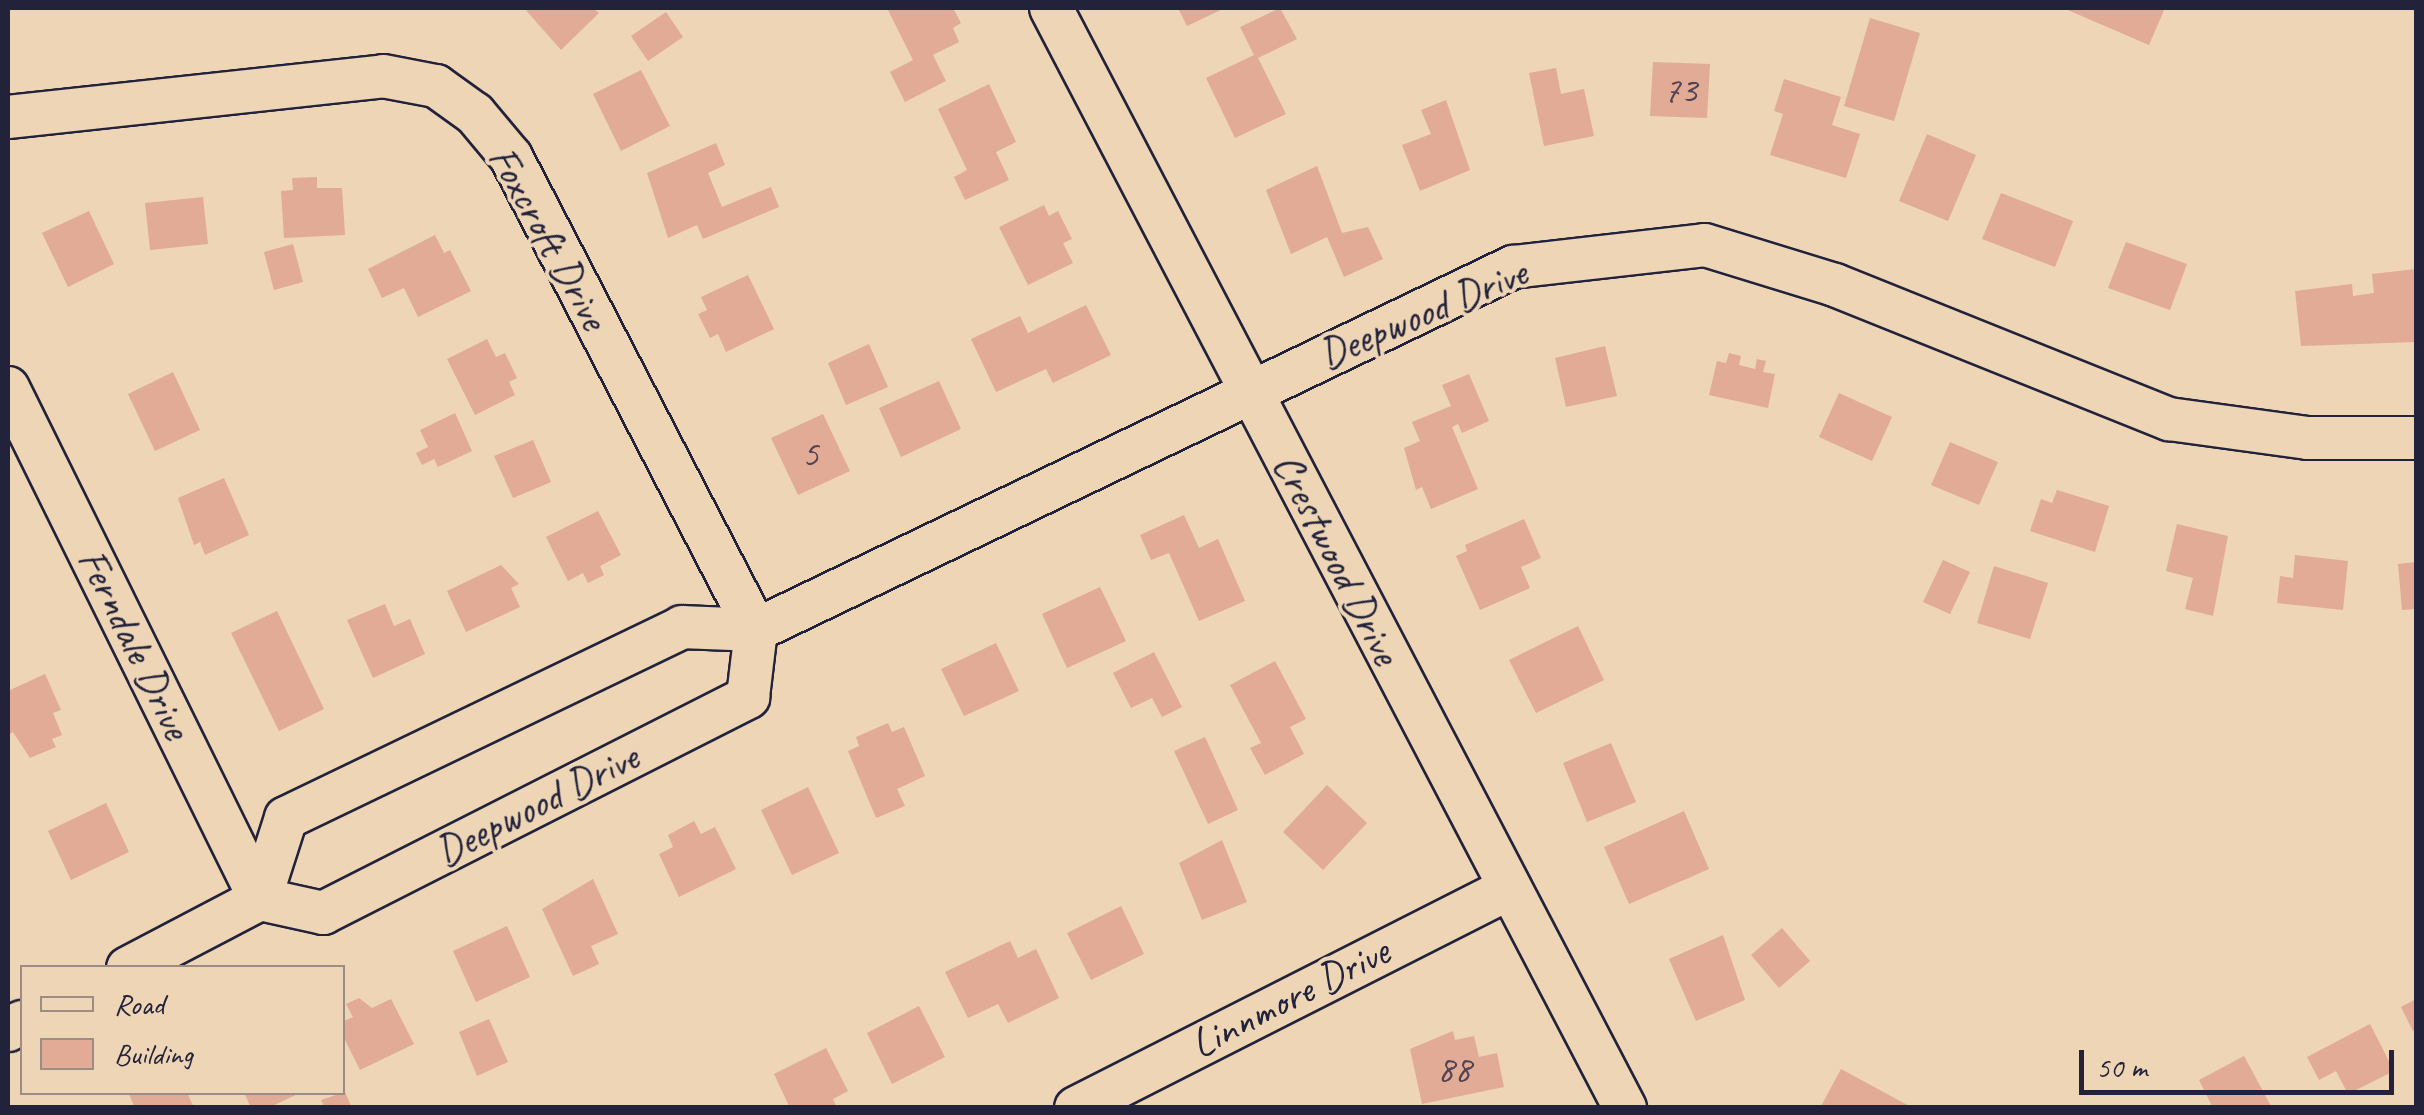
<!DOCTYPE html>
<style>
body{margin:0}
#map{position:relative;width:2424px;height:1115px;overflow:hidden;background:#edd5b5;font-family:Caveat,sans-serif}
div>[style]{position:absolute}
.building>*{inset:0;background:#e1ab96}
.roads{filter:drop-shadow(2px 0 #22223b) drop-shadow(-2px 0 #22223b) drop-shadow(0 2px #22223b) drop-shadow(0 -2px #22223b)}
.street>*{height:42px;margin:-21px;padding:0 21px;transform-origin:21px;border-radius:21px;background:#edd5b5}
span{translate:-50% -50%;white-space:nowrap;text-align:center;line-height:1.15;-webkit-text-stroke:8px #edd5b5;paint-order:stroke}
.number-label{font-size:38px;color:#524452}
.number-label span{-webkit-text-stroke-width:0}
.street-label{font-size:42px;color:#22223b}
.frame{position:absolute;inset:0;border:10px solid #22223b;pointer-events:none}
.legend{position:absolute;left:20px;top:965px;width:325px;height:130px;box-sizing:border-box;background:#edd5b5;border:2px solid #9c8d84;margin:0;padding:12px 18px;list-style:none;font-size:30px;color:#22223b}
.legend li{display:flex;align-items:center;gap:20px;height:50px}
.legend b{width:50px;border:2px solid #9c8d84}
.scale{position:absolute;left:2079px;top:1050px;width:315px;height:45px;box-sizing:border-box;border:5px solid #22223b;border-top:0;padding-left:12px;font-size:30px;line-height:35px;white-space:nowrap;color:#22223b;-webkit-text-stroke:8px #edd5b5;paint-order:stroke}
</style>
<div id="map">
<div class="building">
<i style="clip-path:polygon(524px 8px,593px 8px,599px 13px,561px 50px)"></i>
<i style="clip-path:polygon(887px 8px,953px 8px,961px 23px,953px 28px,959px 42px,933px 55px,946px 81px,905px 102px,890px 72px,913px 60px)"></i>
<i style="clip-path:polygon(1178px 8px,1225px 8px,1187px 26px)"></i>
<i style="clip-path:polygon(1280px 8px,1297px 39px,1258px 58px,1286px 114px,1235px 138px,1206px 78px,1254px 55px,1240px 27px)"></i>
<i style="clip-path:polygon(2063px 8px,2165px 8px,2149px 45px)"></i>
<i style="clip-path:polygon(666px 12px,683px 37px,648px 61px,631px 36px)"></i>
<i style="clip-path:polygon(1870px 18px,1920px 33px,1894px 121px,1844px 106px)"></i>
<i style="clip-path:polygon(1653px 62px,1710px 64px,1707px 118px,1650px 116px)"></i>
<i style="clip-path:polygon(1556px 68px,1561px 94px,1584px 89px,1594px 136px,1544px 146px,1529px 73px)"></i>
<i style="clip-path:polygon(641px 70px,670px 126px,621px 151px,593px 94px)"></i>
<i style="clip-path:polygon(1784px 79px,1841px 97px,1832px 125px,1860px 134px,1846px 178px,1770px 155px,1783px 114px,1774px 111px)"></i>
<i style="clip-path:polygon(989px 84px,1016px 142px,996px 152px,1009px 180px,965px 200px,954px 177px,967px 170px,938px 109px)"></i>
<i style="clip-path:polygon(1446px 100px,1470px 170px,1420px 191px,1402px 145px,1431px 134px,1421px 110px)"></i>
<i style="clip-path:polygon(1927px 134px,1976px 155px,1948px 221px,1899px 201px)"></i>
<i style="clip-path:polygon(716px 143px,725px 165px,708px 173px,722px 207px,771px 187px,779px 207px,703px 239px,697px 225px,668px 238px,647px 173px)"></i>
<i style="clip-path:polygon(1317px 166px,1342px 233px,1368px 227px,1383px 259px,1344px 277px,1327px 237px,1291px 254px,1266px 190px)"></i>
<i style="clip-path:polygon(317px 177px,317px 188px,342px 188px,345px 235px,284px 238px,281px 191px,293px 190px,292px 178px)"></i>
<i style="clip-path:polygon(2001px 193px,2073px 221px,2055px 267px,1982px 239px)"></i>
<i style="clip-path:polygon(203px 197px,208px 244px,150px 250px,145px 203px)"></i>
<i style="clip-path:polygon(1044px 205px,1049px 216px,1058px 211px,1072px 239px,1063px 243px,1073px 263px,1028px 285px,999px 227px)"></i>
<i style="clip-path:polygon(89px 211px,114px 264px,68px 287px,42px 233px)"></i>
<i style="clip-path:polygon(435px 235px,444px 253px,450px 250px,471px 291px,418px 317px,404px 288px,382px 298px,368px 269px)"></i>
<i style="clip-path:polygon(2126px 242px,2187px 264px,2170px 310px,2108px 288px)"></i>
<i style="clip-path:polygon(293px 244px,303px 282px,274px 290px,264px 252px)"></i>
<i style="clip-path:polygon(2416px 269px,2416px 342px,2301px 346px,2295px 291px,2352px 284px,2353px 296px,2374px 293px,2372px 274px)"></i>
<i style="clip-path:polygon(748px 275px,774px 329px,726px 352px,718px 334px,710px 338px,698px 314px,707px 310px,701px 297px)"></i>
<i style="clip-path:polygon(1086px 305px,1111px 355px,1053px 383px,1046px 369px,996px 392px,971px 339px,1020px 316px,1028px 333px)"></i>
<i style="clip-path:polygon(487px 339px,496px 357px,505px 353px,517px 378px,509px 382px,515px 395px,475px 415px,447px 359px)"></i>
<i style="clip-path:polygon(869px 344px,888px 387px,846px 405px,828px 363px)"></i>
<i style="clip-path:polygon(1605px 346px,1617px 396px,1566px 407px,1555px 358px)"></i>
<i style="clip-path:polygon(1729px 353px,1741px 356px,1739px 365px,1755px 369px,1757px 359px,1766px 361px,1763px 372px,1775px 374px,1768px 408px,1709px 395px,1717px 361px,1726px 363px)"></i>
<i style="clip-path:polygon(173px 372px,200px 430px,155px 451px,128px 394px)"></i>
<i style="clip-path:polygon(1469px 374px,1489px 421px,1462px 433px,1458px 424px,1452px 427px,1478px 489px,1431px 509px,1422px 487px,1416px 490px,1404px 448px,1420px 441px,1412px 422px,1451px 406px,1442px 385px)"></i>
<i style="clip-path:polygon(939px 381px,961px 429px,901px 457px,879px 408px)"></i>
<i style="clip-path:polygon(1839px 393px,1892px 417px,1872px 461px,1819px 437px)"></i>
<i style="clip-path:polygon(455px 413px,472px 451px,438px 467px,434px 459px,422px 465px,416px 453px,428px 447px,420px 430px)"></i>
<i style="clip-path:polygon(823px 414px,850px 471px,798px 495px,771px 438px)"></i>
<i style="clip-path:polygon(533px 440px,551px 482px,513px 498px,494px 456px)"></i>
<i style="clip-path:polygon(1950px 442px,1998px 462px,1979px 505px,1931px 485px)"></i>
<i style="clip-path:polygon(224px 478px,249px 535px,205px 555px,200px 542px,194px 545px,178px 498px)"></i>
<i style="clip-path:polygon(2057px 490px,2109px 506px,2095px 552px,2030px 531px,2041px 499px,2052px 503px)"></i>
<i style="clip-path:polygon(598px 511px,621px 555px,600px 566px,604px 575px,588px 583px,583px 573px,568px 581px,546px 537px)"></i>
<i style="clip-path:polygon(1184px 515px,1199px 548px,1218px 539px,1245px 601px,1199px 621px,1169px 553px,1151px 560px,1140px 535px)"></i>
<i style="clip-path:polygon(1524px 519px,1541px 558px,1521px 567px,1530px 588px,1480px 610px,1456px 556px,1467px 551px,1465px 545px)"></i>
<i style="clip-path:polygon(2177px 524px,2228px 536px,2213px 616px,2185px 609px,2193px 578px,2166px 571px)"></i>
<i style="clip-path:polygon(2295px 555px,2348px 561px,2343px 610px,2277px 603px,2280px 576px,2293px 578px)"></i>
<i style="clip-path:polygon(1943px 560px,1970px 572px,1950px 614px,1923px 602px)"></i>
<i style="clip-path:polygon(2416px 562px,2416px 609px,2402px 610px,2398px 564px)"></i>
<i style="clip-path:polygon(501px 565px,519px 584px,511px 588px,520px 607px,466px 632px,447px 591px)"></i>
<i style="clip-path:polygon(1994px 566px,2048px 583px,2030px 639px,1977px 623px)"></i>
<i style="clip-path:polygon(1100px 587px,1126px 641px,1067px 668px,1042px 614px)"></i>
<i style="clip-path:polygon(385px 604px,394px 626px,410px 619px,425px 654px,373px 678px,347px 620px)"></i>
<i style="clip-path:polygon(277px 611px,324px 709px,279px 731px,231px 633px)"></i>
<i style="clip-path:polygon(1578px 626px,1604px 680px,1536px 713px,1509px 660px)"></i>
<i style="clip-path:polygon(996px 643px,1019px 691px,964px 716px,941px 669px)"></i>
<i style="clip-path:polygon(1154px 652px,1182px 707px,1162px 717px,1152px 698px,1131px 708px,1113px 673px)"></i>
<i style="clip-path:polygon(1275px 661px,1306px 719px,1290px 727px,1304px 754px,1265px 775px,1250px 748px,1261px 743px,1230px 685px)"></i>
<i style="clip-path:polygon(45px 674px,61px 710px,53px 713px,62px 735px,52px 739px,56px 747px,30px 758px,13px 732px,8px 735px,8px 691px)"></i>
<i style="clip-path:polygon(888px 723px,892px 732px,904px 727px,925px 776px,897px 789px,905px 806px,876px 818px,848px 751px,859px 746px,856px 737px)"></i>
<i style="clip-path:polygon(1205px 737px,1238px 810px,1208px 824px,1174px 751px)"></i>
<i style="clip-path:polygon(1611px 743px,1636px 802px,1587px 822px,1563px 763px)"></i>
<i style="clip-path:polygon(1327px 785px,1367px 823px,1323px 870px,1283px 832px)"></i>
<i style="clip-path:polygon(808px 787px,839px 853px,792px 875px,761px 810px)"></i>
<i style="clip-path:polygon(106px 803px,129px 852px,71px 880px,48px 831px)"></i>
<i style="clip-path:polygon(1684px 811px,1709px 869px,1629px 904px,1604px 847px)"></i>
<i style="clip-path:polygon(694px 821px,701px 834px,715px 827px,736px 869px,679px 897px,659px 854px,673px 847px,668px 835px)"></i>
<i style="clip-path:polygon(1222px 840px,1247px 902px,1202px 920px,1179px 863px)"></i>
<i style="clip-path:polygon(593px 879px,618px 934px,591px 946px,599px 964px,573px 976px,542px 909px)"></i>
<i style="clip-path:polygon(1121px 906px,1144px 954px,1091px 980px,1067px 933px)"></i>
<i style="clip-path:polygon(507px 926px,530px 977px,476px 1002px,453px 951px)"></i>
<i style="clip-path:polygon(1782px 928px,1810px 961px,1779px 988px,1751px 955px)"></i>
<i style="clip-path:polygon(1723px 935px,1745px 1000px,1696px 1021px,1669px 959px)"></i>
<i style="clip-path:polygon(1010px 941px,1018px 958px,1036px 949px,1059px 998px,1008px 1023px,998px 1004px,968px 1018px,945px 972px)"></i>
<i style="clip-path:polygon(359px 998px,372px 1008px,391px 999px,414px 1044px,360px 1070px,342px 1034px,342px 1022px,353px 1017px,346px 1004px)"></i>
<i style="clip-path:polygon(2416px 999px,2416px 1030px,2413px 1031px,2401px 1007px)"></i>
<i style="clip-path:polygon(919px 1006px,945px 1057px,892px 1084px,867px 1033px)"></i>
<i style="clip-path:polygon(489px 1019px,508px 1062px,477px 1076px,459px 1032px)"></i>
<i style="clip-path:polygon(2370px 1024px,2394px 1071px,2348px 1094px,2336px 1071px,2319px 1080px,2307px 1057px)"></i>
<i style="clip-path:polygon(1453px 1031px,1455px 1040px,1474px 1036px,1479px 1057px,1497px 1053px,1504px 1087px,1422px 1104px,1410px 1049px)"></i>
<i style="clip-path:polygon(826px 1048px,848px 1091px,833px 1099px,837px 1108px,790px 1108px,774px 1074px)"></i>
<i style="clip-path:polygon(2244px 1056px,2272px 1108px,2213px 1108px,2199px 1080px)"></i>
<i style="clip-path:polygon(1841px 1069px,1913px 1108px,1820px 1108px)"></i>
<i style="clip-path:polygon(128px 1092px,187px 1092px,194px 1108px,135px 1108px)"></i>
<i style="clip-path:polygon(244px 1092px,302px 1092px,268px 1108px,251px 1108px)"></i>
<i style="clip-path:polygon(345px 1092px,352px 1108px,325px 1108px,321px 1100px)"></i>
</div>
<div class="roads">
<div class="street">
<i style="left:1051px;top:8px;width:1241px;rotate:62.44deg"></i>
<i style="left:8px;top:117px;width:377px;rotate:-6.2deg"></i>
<i style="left:383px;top:76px;width:54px;rotate:10.7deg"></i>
<i style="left:436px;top:86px;width:48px;rotate:35.7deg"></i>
<i style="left:475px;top:114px;width:56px;rotate:50.1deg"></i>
<i style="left:511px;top:157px;width:533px;rotate:62.62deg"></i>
<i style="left:8px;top:388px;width:570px;rotate:63.75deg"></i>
<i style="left:260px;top:899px;width:85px;rotate:-72.2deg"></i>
<i style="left:286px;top:818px;width:440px;rotate:-25.7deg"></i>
<i style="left:682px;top:627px;width:74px;rotate:2.3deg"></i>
<i style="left:756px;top:630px;width:840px;rotate:-25.62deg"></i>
<i style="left:1513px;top:267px;width:193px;rotate:-6.5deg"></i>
<i style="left:1705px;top:245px;width:136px;rotate:17.1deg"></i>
<i style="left:1835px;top:285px;width:360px;rotate:21.9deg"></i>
<i style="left:2169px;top:419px;width:140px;rotate:7.8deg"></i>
<i style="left:2308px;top:438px;width:108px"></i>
<i style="left:128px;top:968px;width:149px;rotate:-27.6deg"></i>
<i style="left:260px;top:899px;width:65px;rotate:12.5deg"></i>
<i style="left:323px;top:913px;width:477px;rotate:-26.9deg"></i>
<i style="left:748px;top:697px;width:67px;rotate:-83.2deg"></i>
<i style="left:8px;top:1030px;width:16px;rotate:-30deg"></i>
<i style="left:1076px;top:1108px;width:482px;rotate:-26.9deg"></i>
</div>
</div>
<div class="number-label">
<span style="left:1680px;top:90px">73</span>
<span style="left:810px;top:454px">5</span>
<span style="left:1454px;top:1069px">88</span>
</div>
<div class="street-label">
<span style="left:548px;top:238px;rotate:61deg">Foxcroft Drive</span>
<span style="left:1423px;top:314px;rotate:-23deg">Deepwood Drive</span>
<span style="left:1336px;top:559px;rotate:63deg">Crestwood Drive</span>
<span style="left:134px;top:644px;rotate:64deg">Ferndale Drive</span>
<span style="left:537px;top:805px;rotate:-27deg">Deepwood Drive</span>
<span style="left:1290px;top:998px;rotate:-27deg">Linnmore Drive</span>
</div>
<div class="frame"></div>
<ul class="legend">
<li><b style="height:12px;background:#edd5b5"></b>Road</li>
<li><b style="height:28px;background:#e1ab96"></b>Building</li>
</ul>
<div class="scale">50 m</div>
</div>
